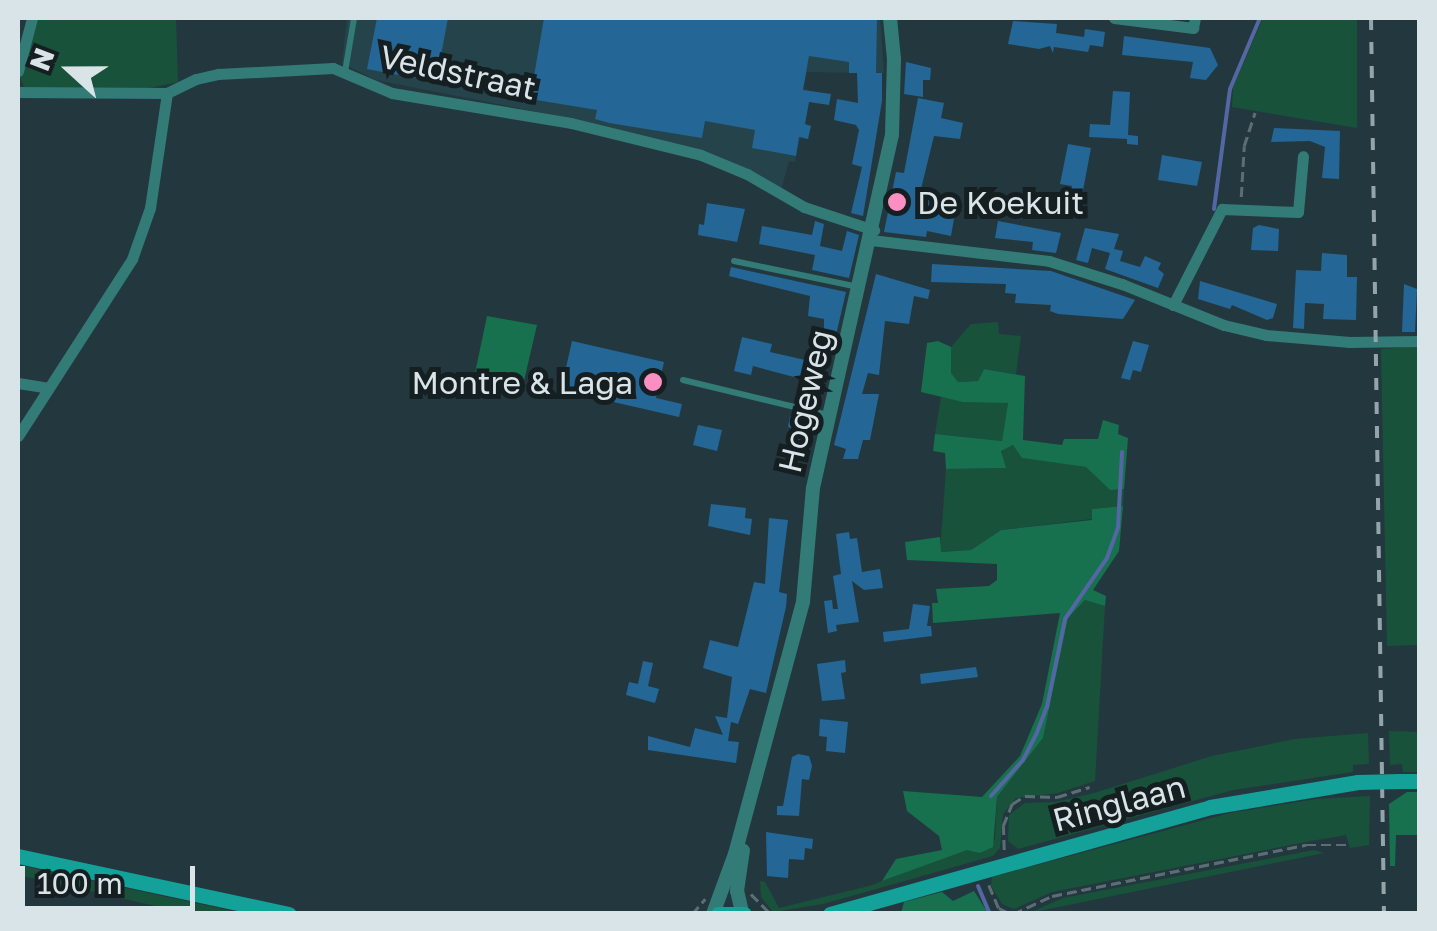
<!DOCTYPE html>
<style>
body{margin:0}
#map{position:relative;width:1437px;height:931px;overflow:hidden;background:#23383e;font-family:"Golos Text",sans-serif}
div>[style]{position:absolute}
.built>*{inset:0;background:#25434b}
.green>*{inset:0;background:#19523a}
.forest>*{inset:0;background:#17714e}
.stream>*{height:4px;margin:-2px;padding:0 2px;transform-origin:2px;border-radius:2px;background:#5466a4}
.building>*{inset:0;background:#246695}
.path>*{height:2.5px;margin-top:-1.25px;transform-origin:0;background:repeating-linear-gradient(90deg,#5c6e73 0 10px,transparent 0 15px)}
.service>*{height:6px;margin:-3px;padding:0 3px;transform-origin:3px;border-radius:3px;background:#337b76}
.minor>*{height:11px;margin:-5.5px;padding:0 5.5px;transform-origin:5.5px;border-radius:5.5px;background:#337b76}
.tertiary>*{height:14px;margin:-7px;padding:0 7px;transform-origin:7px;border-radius:7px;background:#337b76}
.secondary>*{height:15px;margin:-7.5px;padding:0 7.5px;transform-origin:7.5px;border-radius:7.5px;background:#13a19a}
.rail>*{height:4px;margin-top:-2px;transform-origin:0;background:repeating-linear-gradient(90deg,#95a4a9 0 12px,transparent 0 24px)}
.secondary-bridge>*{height:15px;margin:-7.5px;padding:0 7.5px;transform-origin:7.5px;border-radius:7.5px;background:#13a19a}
.dots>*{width:28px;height:28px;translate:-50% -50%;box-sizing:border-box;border:5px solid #151e20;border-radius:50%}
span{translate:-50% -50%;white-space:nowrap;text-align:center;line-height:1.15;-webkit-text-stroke:10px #151e20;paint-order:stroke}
.street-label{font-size:32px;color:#d8e4e8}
.poi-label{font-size:32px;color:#d8e4e8}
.left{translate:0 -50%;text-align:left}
.right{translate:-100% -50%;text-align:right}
.frame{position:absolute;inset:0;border:20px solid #d8e4e8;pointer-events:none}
.north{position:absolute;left:20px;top:20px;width:100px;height:100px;-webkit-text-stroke:8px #151e20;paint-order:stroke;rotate:291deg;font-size:28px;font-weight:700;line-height:40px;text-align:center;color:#d8e4e8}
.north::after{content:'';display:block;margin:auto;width:35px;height:45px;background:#d8e4e8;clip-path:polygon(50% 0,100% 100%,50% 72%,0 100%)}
.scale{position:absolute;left:20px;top:866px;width:175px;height:45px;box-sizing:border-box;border:5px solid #d8e4e8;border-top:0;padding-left:12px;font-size:30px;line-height:35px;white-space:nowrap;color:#d8e4e8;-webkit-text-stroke:8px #151e20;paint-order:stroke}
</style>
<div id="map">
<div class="built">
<i style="clip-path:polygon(347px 18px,880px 18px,884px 73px,807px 72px,803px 89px,809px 90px,795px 162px,789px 161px,781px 190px,746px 169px,573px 119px,376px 80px,342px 63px)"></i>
</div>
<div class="green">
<i style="clip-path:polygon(34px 18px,176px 18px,178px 82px,140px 90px,24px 87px,19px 75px)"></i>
<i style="clip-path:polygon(1263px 18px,1357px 18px,1357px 128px,1232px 107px,1233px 87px)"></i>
<i style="clip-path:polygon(998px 322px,999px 334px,1021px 336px,1016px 374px,984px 369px,978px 381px,958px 382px,951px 373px,951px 347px,971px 324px)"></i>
<i style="clip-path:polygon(1419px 346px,1419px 645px,1387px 646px,1381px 349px)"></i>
<i style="clip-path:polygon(941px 397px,1008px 403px,1002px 441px,935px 434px)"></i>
<i style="clip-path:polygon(1013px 445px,1023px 458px,1086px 467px,1110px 490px,1124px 489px,1123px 506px,1092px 509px,1092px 519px,1001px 530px,971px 550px,940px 552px,946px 469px,1005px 468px,1001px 450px)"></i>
<i style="clip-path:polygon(1085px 600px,1105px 606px,1095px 781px,1058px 793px,1016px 798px,1003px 814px,1000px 848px,993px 856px,823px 904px,773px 912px,761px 897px,760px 881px,765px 882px,779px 908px,869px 886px,968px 849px,980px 853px,995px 839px,997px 797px,1043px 738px,1068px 618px)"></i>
<i style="clip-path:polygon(1389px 731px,1419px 732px,1419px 772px,1403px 772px,1402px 764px,1390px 765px)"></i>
<i style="clip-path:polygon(1368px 733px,1369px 764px,1353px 765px,1353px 772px,1233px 790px,1018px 849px,1008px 841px,1009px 815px,1025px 803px,1056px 802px,1094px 793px,1212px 756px,1295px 739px)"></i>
<i style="clip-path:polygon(1370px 796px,1369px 845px,1350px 848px,1346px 835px,1311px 841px,1052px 892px,1014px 909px,1002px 904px,991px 886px,992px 877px,1230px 813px,1316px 799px)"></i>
<i style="clip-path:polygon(1314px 850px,1324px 853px,1029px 913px,1063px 898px)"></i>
<i style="clip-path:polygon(18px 865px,242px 913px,187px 913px,18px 875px)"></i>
</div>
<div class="forest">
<i style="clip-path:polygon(487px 316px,537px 325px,523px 385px,475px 373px)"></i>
<i style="clip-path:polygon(938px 341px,951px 347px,951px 373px,958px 382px,978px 381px,984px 369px,1025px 376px,1023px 440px,1062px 445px,1064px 439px,1098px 439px,1103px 420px,1119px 425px,1118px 434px,1128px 438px,1124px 489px,1110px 490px,1086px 467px,1022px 458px,1013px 445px,1001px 451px,1006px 468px,946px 469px,945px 453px,933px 451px,935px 434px,1002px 441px,1008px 403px,963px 402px,921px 392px,927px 343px)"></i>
<i style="clip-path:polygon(1123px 506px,1119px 551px,1093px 590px,1106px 596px,1105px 606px,1085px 600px,1068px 618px,1043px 738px,997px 797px,993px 847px,980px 853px,967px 850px,882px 881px,896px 859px,942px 850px,939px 836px,907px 811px,903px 791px,982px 797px,1020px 756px,1042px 704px,1060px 613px,933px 623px,932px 603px,938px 603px,936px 589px,989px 586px,997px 580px,997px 564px,907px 560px,905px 542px,940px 537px,941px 552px,971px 550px,1001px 530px,1092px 520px,1092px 509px)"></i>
<i style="clip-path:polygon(1407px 792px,1419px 792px,1419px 835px,1396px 835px,1395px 866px,1390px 866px,1389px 804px)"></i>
<i style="clip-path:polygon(974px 891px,988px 913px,901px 913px,904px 902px,942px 892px,953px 901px)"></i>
</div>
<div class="stream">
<i style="left:1214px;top:209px;width:121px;rotate:-82.4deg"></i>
<i style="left:1230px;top:89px;width:77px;rotate:-67.1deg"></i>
<i style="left:991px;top:796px;width:48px;rotate:-48.4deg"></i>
<i style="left:1023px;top:760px;width:28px;rotate:-63deg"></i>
<i style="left:1036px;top:735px;width:30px;rotate:-69deg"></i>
<i style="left:1047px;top:707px;width:90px;rotate:-78.4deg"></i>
<i style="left:1065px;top:619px;width:74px;rotate:-55.5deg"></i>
<i style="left:1107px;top:558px;width:33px;rotate:-70deg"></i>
<i style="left:1118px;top:527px;width:75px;rotate:-86.9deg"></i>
<i style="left:978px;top:886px;width:30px;rotate:67deg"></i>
</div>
<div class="building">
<i style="clip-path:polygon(377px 18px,448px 18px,436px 82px,367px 69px)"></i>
<i style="clip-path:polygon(544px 18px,877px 20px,876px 73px,882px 73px,882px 101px,863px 216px,851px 213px,862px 167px,852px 164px,859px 130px,856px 125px,834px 120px,837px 99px,858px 103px,857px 73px,849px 73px,849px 62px,809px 56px,803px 90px,831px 94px,829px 105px,809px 102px,805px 124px,811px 126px,808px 139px,799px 137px,796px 156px,752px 148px,755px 130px,705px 121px,702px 138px,609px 123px,595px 119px,597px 110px,530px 99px)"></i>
<i style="clip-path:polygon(1013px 21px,1057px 24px,1056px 33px,1084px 37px,1085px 29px,1105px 32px,1103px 47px,1090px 45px,1088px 52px,1054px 47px,1053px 53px,1050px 46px,1039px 49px,1008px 44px)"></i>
<i style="clip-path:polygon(1124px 36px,1210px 48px,1218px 65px,1206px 80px,1190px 78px,1193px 62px,1122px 55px)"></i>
<i style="clip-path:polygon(906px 62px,931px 68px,930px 80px,923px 80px,923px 97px,904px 94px)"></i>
<i style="clip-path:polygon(1113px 91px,1130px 92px,1128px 135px,1138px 136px,1138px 145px,1127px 144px,1127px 139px,1089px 137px,1090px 124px,1110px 125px)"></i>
<i style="clip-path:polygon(918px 98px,944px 103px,941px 118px,963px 123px,960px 139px,934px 136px,920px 193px,957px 201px,951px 236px,927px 231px,926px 237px,884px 232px,896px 172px,904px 173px)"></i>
<i style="clip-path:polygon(1274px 128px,1340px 131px,1339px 179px,1322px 178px,1325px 147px,1310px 141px,1271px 142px)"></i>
<i style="clip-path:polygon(1068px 144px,1091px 148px,1079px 212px,1068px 211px,1072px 186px,1060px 184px)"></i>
<i style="clip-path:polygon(1162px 155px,1202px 162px,1197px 186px,1158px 180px)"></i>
<i style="clip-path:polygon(707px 203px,745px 209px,737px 242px,698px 235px,699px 224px,704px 225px)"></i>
<i style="clip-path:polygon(815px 221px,824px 224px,820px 246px,842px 251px,847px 231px,859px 235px,849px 278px,812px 270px,815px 255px,759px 244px,762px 226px,812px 235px)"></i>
<i style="clip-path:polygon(998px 221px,1061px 233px,1056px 253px,1032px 250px,1033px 242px,995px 238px)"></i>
<i style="clip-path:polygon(1259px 225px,1279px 229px,1278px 251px,1251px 250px,1253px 228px)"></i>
<i style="clip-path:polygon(1085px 228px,1119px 234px,1114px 249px,1123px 251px,1120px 261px,1140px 267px,1145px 256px,1161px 263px,1158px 269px,1164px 274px,1158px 288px,1105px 269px,1110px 253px,1092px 248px,1088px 263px,1076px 260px)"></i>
<i style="clip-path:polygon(1322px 253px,1347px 255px,1347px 277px,1357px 277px,1356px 320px,1323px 319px,1324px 304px,1305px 303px,1304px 329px,1293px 328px,1296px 270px,1321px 271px)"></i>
<i style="clip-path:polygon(932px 264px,1051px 271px,1135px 300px,1123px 319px,1058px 314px,1050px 311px,1051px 305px,1015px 303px,1016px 294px,1005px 293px,1006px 284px,931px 282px)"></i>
<i style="clip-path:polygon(731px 267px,846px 292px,836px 335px,824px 332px,824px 319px,808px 316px,810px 296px,729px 276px)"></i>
<i style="clip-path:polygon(876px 274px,930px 290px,928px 299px,914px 296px,909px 324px,885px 321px,879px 375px,868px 373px,862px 394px,879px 394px,870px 440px,863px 440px,858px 459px,843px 459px,846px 449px,834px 445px)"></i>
<i style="clip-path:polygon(1200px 281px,1277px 304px,1273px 318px,1267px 320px,1232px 305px,1230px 309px,1198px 299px)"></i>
<i style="clip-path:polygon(1404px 284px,1417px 289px,1415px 332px,1402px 332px)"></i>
<i style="clip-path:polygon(742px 337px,772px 344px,770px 352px,814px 362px,809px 381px,753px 366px,751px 375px,734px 371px)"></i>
<i style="clip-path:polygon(572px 341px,664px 362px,656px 398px,682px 404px,679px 417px,561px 390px)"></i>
<i style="clip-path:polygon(1133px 341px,1149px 345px,1141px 372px,1133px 370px,1130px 380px,1121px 378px)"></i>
<i style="clip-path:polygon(790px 416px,812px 420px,808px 448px,792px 444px,795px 429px,788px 427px)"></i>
<i style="clip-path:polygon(698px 425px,722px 430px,717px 451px,693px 445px)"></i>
<i style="clip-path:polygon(711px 504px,746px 508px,745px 518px,752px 519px,750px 535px,708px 526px)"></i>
<i style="clip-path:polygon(769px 518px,788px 520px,779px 592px,787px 594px,786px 607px,766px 693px,750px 689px,738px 724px,731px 722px,728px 741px,739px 742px,736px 763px,648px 750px,648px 736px,690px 747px,695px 728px,723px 735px,715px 716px,727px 718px,732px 677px,703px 668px,710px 640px,738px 647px,754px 582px,765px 584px)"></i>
<i style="clip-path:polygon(849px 532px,850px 539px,857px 538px,862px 572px,880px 569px,883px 588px,864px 590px,852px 581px,859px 622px,836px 625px,837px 631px,828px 633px,824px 601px,832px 600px,833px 609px,838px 609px,833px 576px,841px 574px,836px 534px)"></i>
<i style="clip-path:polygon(913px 604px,930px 606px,927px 626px,931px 626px,932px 636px,884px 642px,883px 632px,909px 629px)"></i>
<i style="clip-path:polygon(845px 660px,846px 672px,841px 673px,845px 699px,822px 701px,817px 664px)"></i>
<i style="clip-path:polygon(643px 661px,653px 663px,648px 686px,659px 689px,655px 703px,626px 695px,629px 682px,638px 684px)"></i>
<i style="clip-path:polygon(976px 667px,978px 677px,921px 684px,920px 674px)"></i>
<i style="clip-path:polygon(820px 719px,848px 722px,845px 753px,826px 751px,827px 737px,819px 736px)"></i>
<i style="clip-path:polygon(798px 754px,809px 756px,812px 766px,809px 780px,802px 779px,799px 816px,777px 815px,777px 806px,783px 806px,792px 757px)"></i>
<i style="clip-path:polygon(766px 832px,813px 839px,812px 849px,805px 848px,804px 860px,789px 859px,788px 878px,767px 876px)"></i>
</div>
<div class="path">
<i style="left:1241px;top:197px;width:51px;rotate:-86.6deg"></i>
<i style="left:1244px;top:146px;width:35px;rotate:-72deg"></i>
<i style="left:1004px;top:850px;width:24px;rotate:-92deg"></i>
<i style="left:1003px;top:826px;width:24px;rotate:-68deg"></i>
<i style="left:1012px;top:804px;width:15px;rotate:-32deg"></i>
<i style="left:1025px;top:796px;width:32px;rotate:2deg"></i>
<i style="left:1057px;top:797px;width:34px;rotate:-17deg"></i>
<i style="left:989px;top:885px;width:25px;rotate:67deg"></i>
<i style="left:999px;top:908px;width:13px;rotate:27deg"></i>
<i style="left:751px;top:894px;width:28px;rotate:45deg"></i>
<i style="left:692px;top:914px;width:20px;rotate:-49deg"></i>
<i style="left:1013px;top:914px;width:43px;rotate:-24.8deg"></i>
<i style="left:1052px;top:896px;width:259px;rotate:-11.4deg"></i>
<i style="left:1306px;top:845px;width:40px"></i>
</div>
<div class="service">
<i style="left:345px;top:72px;width:55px;rotate:-80.5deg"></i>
<i style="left:734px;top:261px;width:127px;rotate:11.8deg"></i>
<i style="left:683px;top:380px;width:149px;rotate:13.6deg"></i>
</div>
<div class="minor">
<i style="left:1114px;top:18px;width:80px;rotate:7.2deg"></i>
<i style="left:1193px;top:28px;width:10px;rotate:-79deg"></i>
<i style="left:18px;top:71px;width:55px;rotate:-75.2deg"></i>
<i style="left:18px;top:92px;width:149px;rotate:0.4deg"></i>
<i style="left:167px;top:93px;width:32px;rotate:-26deg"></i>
<i style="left:196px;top:79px;width:23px;rotate:-13deg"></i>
<i style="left:218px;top:74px;width:115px;rotate:-3deg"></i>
<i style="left:333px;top:68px;width:64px;rotate:23deg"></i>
<i style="left:392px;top:93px;width:181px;rotate:9.5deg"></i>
<i style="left:571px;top:123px;width:134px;rotate:13.8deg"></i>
<i style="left:701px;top:155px;width:50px;rotate:22.4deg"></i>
<i style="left:747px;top:174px;width:66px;rotate:30.1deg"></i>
<i style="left:804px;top:207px;width:74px;rotate:18.2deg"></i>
<i style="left:871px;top:240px;width:179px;rotate:6.7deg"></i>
<i style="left:1049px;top:261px;width:77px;rotate:17.5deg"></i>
<i style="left:1122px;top:284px;width:110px;rotate:21.9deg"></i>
<i style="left:1224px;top:325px;width:43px;rotate:13.4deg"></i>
<i style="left:1266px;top:335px;width:84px;rotate:4.8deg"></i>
<i style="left:1350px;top:342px;width:70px;rotate:-0.8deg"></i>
<i style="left:1173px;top:305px;width:108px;rotate:-63deg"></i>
<i style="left:1222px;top:209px;width:76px;rotate:2.3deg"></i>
<i style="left:1298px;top:212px;width:56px;rotate:-84.9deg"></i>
<i style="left:18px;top:383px;width:31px;rotate:9deg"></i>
<i style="left:18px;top:436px;width:211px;rotate:-57.2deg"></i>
<i style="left:132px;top:259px;width:54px;rotate:-70.6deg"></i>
<i style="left:150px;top:208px;width:116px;rotate:-81.6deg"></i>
</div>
<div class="tertiary">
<i style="left:742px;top:912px;width:22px;rotate:-103deg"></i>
<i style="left:737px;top:891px;width:41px;rotate:-81.7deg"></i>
<i style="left:713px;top:914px;width:64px;rotate:-69.9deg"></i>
<i style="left:735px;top:854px;width:261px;rotate:-74.9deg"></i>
<i style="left:803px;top:602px;width:114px;rotate:-85deg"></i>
<i style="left:813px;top:488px;width:362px;rotate:-77.4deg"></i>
<i style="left:892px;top:135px;width:76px;rotate:-88.5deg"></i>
<i style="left:894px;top:59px;width:41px;rotate:-95.6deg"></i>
</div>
<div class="secondary">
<i style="left:1400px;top:781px;width:20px"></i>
<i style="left:18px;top:856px;width:277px;rotate:12.1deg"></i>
<i style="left:718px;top:914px;width:26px"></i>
<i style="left:830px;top:914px;width:395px;rotate:-15.7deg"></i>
<i style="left:1210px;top:807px;width:150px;rotate:-9.6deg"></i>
</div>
<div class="rail">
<i style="left:1371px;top:18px;width:896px;rotate:89.17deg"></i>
</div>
<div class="secondary-bridge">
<i style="left:1358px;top:782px;width:42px;rotate:-1.4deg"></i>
</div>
<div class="dots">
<i style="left:897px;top:202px;background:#fc8fc1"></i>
<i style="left:653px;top:382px;background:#fc8fc1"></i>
</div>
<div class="street-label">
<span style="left:458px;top:72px;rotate:12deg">Veldstraat</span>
<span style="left:805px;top:401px;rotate:-77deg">Hogeweg</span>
<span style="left:1119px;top:803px;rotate:-15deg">Ringlaan</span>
</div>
<div class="poi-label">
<span class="left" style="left:917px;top:202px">De Koekuit</span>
<span class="right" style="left:633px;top:382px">Montre &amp; Laga</span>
</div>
<div class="frame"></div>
<div class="north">N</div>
<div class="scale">100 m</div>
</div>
